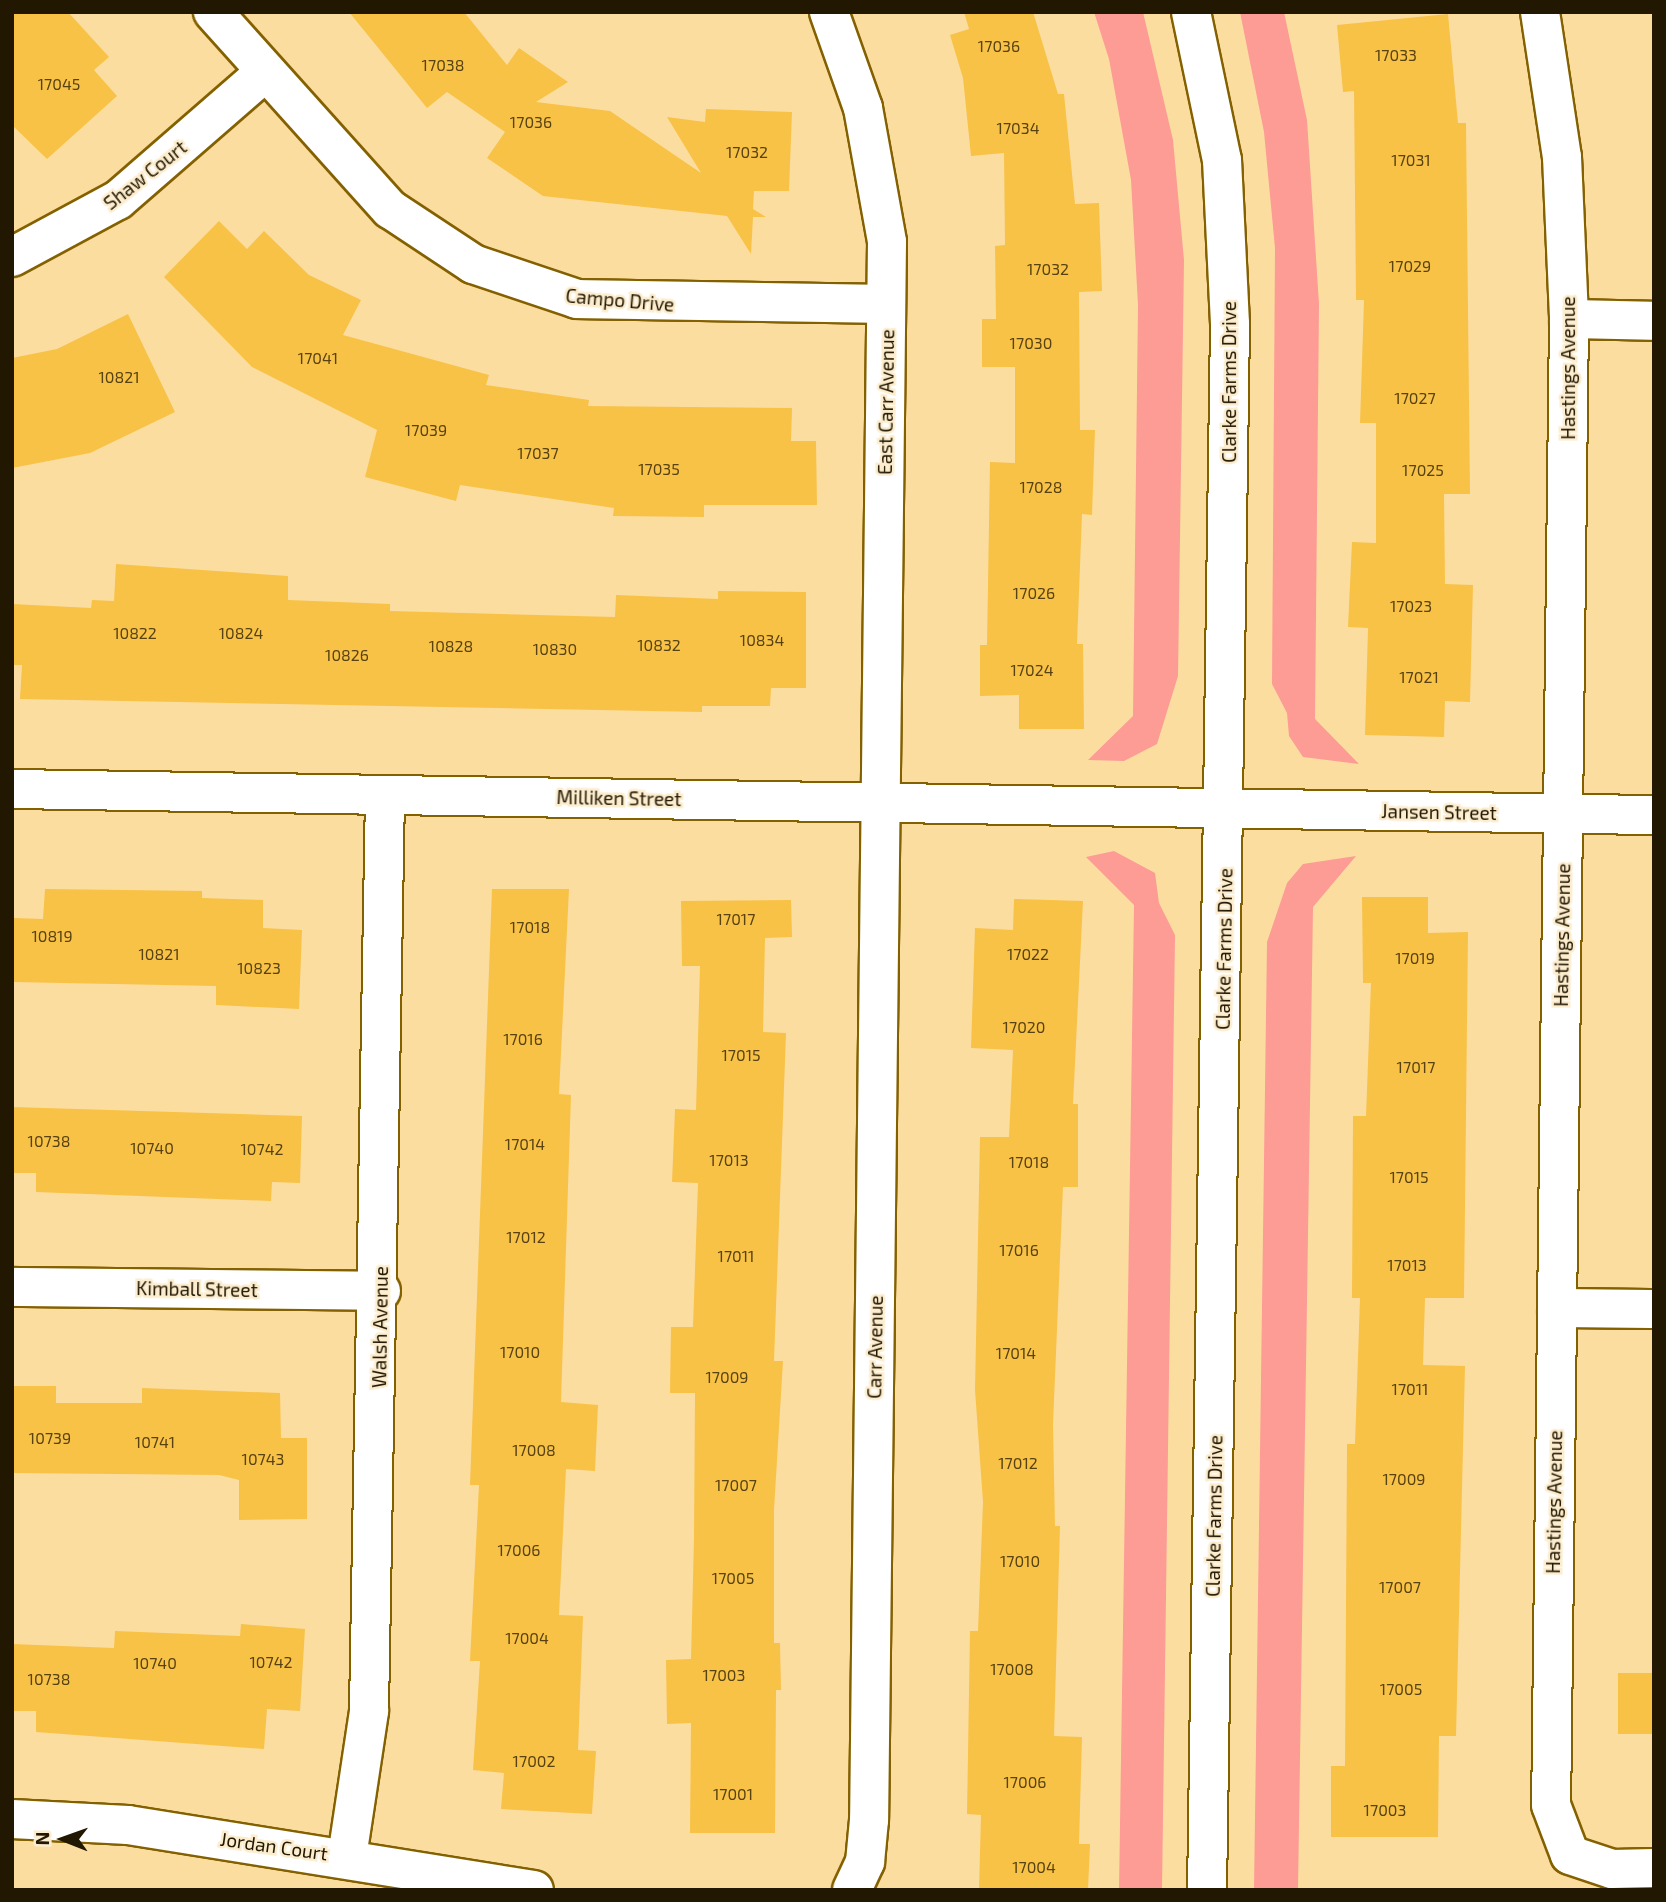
<!DOCTYPE html>
<style>
body{margin:0}
#map{position:relative;width:1666px;height:1902px;overflow:hidden;background:#fcdda0;font-family:"Exo 2",sans-serif}
div>[style]{position:absolute}
.green>*{inset:0;background:#fd9b95}
.building>*{inset:0;background:#f8c247}
.roads{filter:drop-shadow(2px 0 #846100) drop-shadow(-2px 0 #846100) drop-shadow(0 2px #846100) drop-shadow(0 -2px #846100)}
.street>*{height:38px;margin:-19px;padding:0 19px;transform-origin:19px;border-radius:19px;background:#fff}
.secondary>*{height:38px;margin:-19px;padding:0 19px;transform-origin:19px;border-radius:19px;background:#fff}
span{translate:-50% -50%;white-space:nowrap;text-align:center;line-height:1.15;-webkit-text-stroke:5px #fcedcf;paint-order:stroke}
.number-label{font-size:16px;color:#584212}
.number-label span{-webkit-text-stroke-width:0}
.street-label{font-size:19px;color:#221701}
.frame{position:absolute;inset:0;border:14px solid #221701;pointer-events:none}
.north{position:absolute;left:28px;top:1804px;width:70px;height:70px;-webkit-text-stroke:5px #fcedcf;paint-order:stroke;rotate:271deg;font-size:19px;font-weight:700;line-height:28px;text-align:center;color:#221701}
.north::after{content:'';display:block;margin:auto;width:24px;height:32px;background:#221701;clip-path:polygon(50% 0,100% 100%,50% 72%,0 100%)}
</style>
<div id="map">
<div class="green">
<i style="clip-path:polygon(1094px 12px,1143px 12px,1173px 140px,1184px 260px,1178px 676px,1157px 744px,1124px 761px,1088px 760px,1133px 716px,1138px 305px,1131px 180px,1109px 59px)"></i>
<i style="clip-path:polygon(1240px 12px,1284px 12px,1307px 120px,1319px 304px,1315px 719px,1359px 764px,1303px 757px,1289px 736px,1287px 713px,1272px 684px,1275px 248px,1264px 132px)"></i>
<i style="clip-path:polygon(1114px 851px,1155px 873px,1159px 903px,1175px 935px,1162px 1890px,1119px 1890px,1134px 905px,1086px 857px)"></i>
<i style="clip-path:polygon(1356px 856px,1313px 907px,1298px 1890px,1254px 1890px,1267px 942px,1287px 883px,1303px 864px)"></i>
</div>
<div class="building">
<i style="clip-path:polygon(12px 12px,68px 12px,109px 57px,94px 70px,117px 96px,47px 159px,12px 125px)"></i>
<i style="clip-path:polygon(349px 12px,464px 12px,507px 65px,519px 48px,568px 82px,536px 102px,610px 111px,701px 173px,667px 117px,705px 122px,706px 109px,792px 112px,789px 191px,754px 191px,753px 209px,766px 217px,753px 217px,751px 254px,727px 216px,543px 196px,487px 158px,505px 132px,447px 92px,427px 108px)"></i>
<i style="clip-path:polygon(964px 12px,1033px 12px,1058px 94px,1064px 94px,1075px 204px,1099px 203px,1102px 291px,1079px 292px,1080px 430px,1095px 430px,1092px 515px,1082px 514px,1077px 644px,1083px 644px,1084px 729px,1019px 729px,1019px 695px,980px 696px,980px 645px,987px 645px,990px 462px,1015px 463px,1015px 367px,982px 367px,982px 319px,996px 319px,995px 246px,1005px 245px,1004px 153px,971px 156px,963px 78px,950px 35px,969px 29px)"></i>
<i style="clip-path:polygon(1448px 14px,1458px 123px,1466px 123px,1470px 494px,1444px 494px,1445px 584px,1473px 585px,1470px 702px,1445px 701px,1444px 737px,1365px 735px,1368px 628px,1348px 627px,1352px 542px,1376px 543px,1376px 423px,1360px 423px,1364px 300px,1356px 300px,1354px 91px,1343px 92px,1337px 25px)"></i>
<i style="clip-path:polygon(219px 221px,247px 249px,264px 231px,309px 275px,361px 300px,343px 335px,489px 375px,486px 385px,589px 400px,588px 406px,792px 408px,791px 441px,816px 441px,817px 505px,704px 505px,704px 517px,613px 516px,614px 508px,460px 485px,456px 501px,365px 477px,377px 430px,252px 367px,164px 277px)"></i>
<i style="clip-path:polygon(128px 314px,175px 412px,90px 453px,12px 468px,12px 358px,57px 349px)"></i>
<i style="clip-path:polygon(116px 564px,288px 576px,288px 600px,390px 604px,390px 611px,615px 617px,616px 595px,718px 599px,718px 591px,806px 592px,806px 688px,771px 688px,770px 706px,702px 706px,702px 712px,20px 699px,22px 665px,12px 665px,12px 604px,91px 608px,92px 600px,114px 601px)"></i>
<i style="clip-path:polygon(45px 889px,202px 891px,202px 898px,263px 900px,263px 928px,302px 930px,299px 1009px,216px 1005px,216px 986px,12px 982px,14px 918px,43px 919px)"></i>
<i style="clip-path:polygon(492px 889px,569px 889px,559px 1094px,571px 1095px,561px 1402px,598px 1405px,595px 1471px,566px 1469px,559px 1615px,583px 1616px,578px 1750px,596px 1751px,592px 1814px,501px 1809px,504px 1773px,473px 1770px,480px 1661px,470px 1661px,479px 1485px,470px 1485px)"></i>
<i style="clip-path:polygon(1362px 897px,1428px 897px,1428px 933px,1468px 932px,1464px 1298px,1425px 1298px,1423px 1365px,1465px 1366px,1456px 1736px,1439px 1736px,1438px 1837px,1331px 1837px,1331px 1766px,1345px 1766px,1347px 1444px,1355px 1444px,1360px 1298px,1352px 1298px,1353px 1116px,1366px 1116px,1371px 983px,1363px 983px)"></i>
<i style="clip-path:polygon(1014px 899px,1083px 901px,1073px 1104px,1078px 1104px,1078px 1187px,1063px 1187px,1053px 1424px,1055px 1526px,1060px 1526px,1054px 1736px,1082px 1737px,1079px 1844px,1090px 1844px,1088px 1890px,979px 1890px,981px 1815px,967px 1814px,970px 1631px,978px 1631px,983px 1502px,975px 1390px,980px 1137px,1009px 1137px,1013px 1050px,971px 1048px,975px 928px,1013px 930px)"></i>
<i style="clip-path:polygon(791px 900px,792px 937px,765px 938px,763px 1032px,786px 1033px,774px 1361px,783px 1361px,774px 1510px,774px 1643px,780px 1643px,781px 1690px,776px 1690px,775px 1833px,690px 1833px,691px 1723px,667px 1724px,666px 1660px,691px 1659px,694px 1538px,695px 1393px,670px 1393px,671px 1327px,693px 1327px,698px 1183px,672px 1182px,675px 1109px,696px 1110px,700px 966px,682px 966px,681px 901px)"></i>
<i style="clip-path:polygon(12px 1107px,302px 1116px,300px 1183px,272px 1182px,271px 1201px,36px 1192px,36px 1173px,12px 1173px)"></i>
<i style="clip-path:polygon(12px 1386px,56px 1386px,56px 1403px,142px 1403px,142px 1388px,280px 1393px,281px 1438px,307px 1438px,307px 1519px,239px 1520px,239px 1480px,219px 1475px,12px 1473px)"></i>
<i style="clip-path:polygon(241px 1624px,305px 1629px,300px 1711px,267px 1709px,264px 1749px,36px 1732px,36px 1711px,12px 1711px,12px 1644px,114px 1648px,115px 1631px,240px 1636px)"></i>
<i style="clip-path:polygon(1618px 1673px,1654px 1673px,1654px 1734px,1618px 1734px)"></i>
</div>
<div class="roads">
<div class="street">
<i style="left:213px;top:12px;width:265px;rotate:48.1deg"></i>
<i style="left:390px;top:209px;width:100px;rotate:33.5deg"></i>
<i style="left:473px;top:264px;width:110px;rotate:18.6deg"></i>
<i style="left:577px;top:299px;width:309px;rotate:0.9deg"></i>
<i style="left:829px;top:12px;width:102px;rotate:70.5deg"></i>
<i style="left:863px;top:108px;width:136px;rotate:79.8deg"></i>
<i style="left:887px;top:242px;width:1578px;rotate:90.65deg"></i>
<i style="left:869px;top:1820px;width:42px;rotate:95.4deg"></i>
<i style="left:865px;top:1862px;width:31px;rotate:115deg"></i>
<i style="left:1540px;top:12px;width:147px;rotate:81.4deg"></i>
<i style="left:1562px;top:157px;width:162px;rotate:87.5deg"></i>
<i style="left:1569px;top:319px;width:1486px;rotate:90.69deg"></i>
<i style="left:1551px;top:1805px;width:53px;rotate:69.2deg"></i>
<i style="left:1570px;top:1855px;width:44px;rotate:18.4deg"></i>
<i style="left:1612px;top:1869px;width:42px;rotate:-1.4deg"></i>
<i style="left:12px;top:257px;width:120px;rotate:-28.3deg"></i>
<i style="left:118px;top:200px;width:194px;rotate:-41deg"></i>
<i style="left:1569px;top:319px;width:85px;rotate:1.3deg"></i>
<i style="left:12px;top:789px;width:1642px;rotate:0.91deg"></i>
<i style="left:12px;top:1287px;width:369px;rotate:0.6deg"></i>
<i style="left:1557px;top:1308px;width:97px;rotate:0.6deg"></i>
<i style="left:12px;top:1819px;width:116px;rotate:3deg"></i>
<i style="left:128px;top:1825px;width:411px;rotate:9.1deg"></i>
<i style="left:347px;top:1857px;width:148px;rotate:-81.4deg"></i>
<i style="left:369px;top:1711px;width:915px;rotate:-89deg"></i>
</div>
<div class="secondary">
<i style="left:1191px;top:12px;width:151px;rotate:78.2deg"></i>
<i style="left:1222px;top:160px;width:164px;rotate:87.2deg"></i>
<i style="left:1230px;top:324px;width:1566px;rotate:90.84deg"></i>
</div>
</div>
<div class="number-label">
<span style="left:999px;top:46px">17036</span>
<span style="left:1396px;top:55px">17033</span>
<span style="left:443px;top:65px">17038</span>
<span style="left:59px;top:84px">17045</span>
<span style="left:531px;top:122px">17036</span>
<span style="left:1018px;top:128px">17034</span>
<span style="left:747px;top:152px">17032</span>
<span style="left:1411px;top:160px">17031</span>
<span style="left:1410px;top:266px">17029</span>
<span style="left:1048px;top:269px">17032</span>
<span style="left:1031px;top:343px">17030</span>
<span style="left:318px;top:358px">17041</span>
<span style="left:119px;top:377px">10821</span>
<span style="left:1415px;top:398px">17027</span>
<span style="left:426px;top:430px">17039</span>
<span style="left:538px;top:453px">17037</span>
<span style="left:659px;top:469px">17035</span>
<span style="left:1423px;top:470px">17025</span>
<span style="left:1041px;top:487px">17028</span>
<span style="left:1034px;top:593px">17026</span>
<span style="left:1411px;top:606px">17023</span>
<span style="left:135px;top:633px">10822</span>
<span style="left:241px;top:633px">10824</span>
<span style="left:762px;top:640px">10834</span>
<span style="left:659px;top:645px">10832</span>
<span style="left:451px;top:646px">10828</span>
<span style="left:555px;top:649px">10830</span>
<span style="left:347px;top:655px">10826</span>
<span style="left:1032px;top:670px">17024</span>
<span style="left:1419px;top:677px">17021</span>
<span style="left:736px;top:919px">17017</span>
<span style="left:530px;top:927px">17018</span>
<span style="left:52px;top:936px">10819</span>
<span style="left:159px;top:954px">10821</span>
<span style="left:1028px;top:954px">17022</span>
<span style="left:1415px;top:958px">17019</span>
<span style="left:259px;top:968px">10823</span>
<span style="left:1024px;top:1027px">17020</span>
<span style="left:523px;top:1039px">17016</span>
<span style="left:741px;top:1055px">17015</span>
<span style="left:1416px;top:1067px">17017</span>
<span style="left:49px;top:1141px">10738</span>
<span style="left:525px;top:1144px">17014</span>
<span style="left:152px;top:1148px">10740</span>
<span style="left:262px;top:1149px">10742</span>
<span style="left:729px;top:1160px">17013</span>
<span style="left:1029px;top:1162px">17018</span>
<span style="left:1409px;top:1177px">17015</span>
<span style="left:526px;top:1237px">17012</span>
<span style="left:1019px;top:1250px">17016</span>
<span style="left:736px;top:1256px">17011</span>
<span style="left:1407px;top:1265px">17013</span>
<span style="left:520px;top:1352px">17010</span>
<span style="left:1016px;top:1353px">17014</span>
<span style="left:727px;top:1377px">17009</span>
<span style="left:1410px;top:1389px">17011</span>
<span style="left:50px;top:1438px">10739</span>
<span style="left:155px;top:1442px">10741</span>
<span style="left:534px;top:1450px">17008</span>
<span style="left:263px;top:1459px">10743</span>
<span style="left:1018px;top:1463px">17012</span>
<span style="left:1404px;top:1479px">17009</span>
<span style="left:736px;top:1485px">17007</span>
<span style="left:519px;top:1550px">17006</span>
<span style="left:1020px;top:1561px">17010</span>
<span style="left:733px;top:1578px">17005</span>
<span style="left:1400px;top:1587px">17007</span>
<span style="left:527px;top:1638px">17004</span>
<span style="left:271px;top:1662px">10742</span>
<span style="left:155px;top:1663px">10740</span>
<span style="left:1012px;top:1669px">17008</span>
<span style="left:724px;top:1675px">17003</span>
<span style="left:49px;top:1679px">10738</span>
<span style="left:1401px;top:1689px">17005</span>
<span style="left:534px;top:1761px">17002</span>
<span style="left:1025px;top:1782px">17006</span>
<span style="left:733px;top:1794px">17001</span>
<span style="left:1385px;top:1810px">17003</span>
<span style="left:1034px;top:1867px">17004</span>
</div>
<div class="street-label">
<span style="left:145px;top:175px;rotate:-38deg">Shaw Court</span>
<span style="left:620px;top:300px;rotate:5deg">Campo Drive</span>
<span style="left:1568px;top:368px;rotate:-90deg">Hastings Avenue</span>
<span style="left:1229px;top:382px;rotate:-90deg">Clarke Farms Drive</span>
<span style="left:886px;top:402px;rotate:-89deg">East Carr Avenue</span>
<span style="left:619px;top:798px;rotate:1deg">Milliken Street</span>
<span style="left:1439px;top:812px;rotate:1deg">Jansen Street</span>
<span style="left:1562px;top:935px;rotate:-89deg">Hastings Avenue</span>
<span style="left:1224px;top:949px;rotate:-89deg">Clarke Farms Drive</span>
<span style="left:197px;top:1289px;rotate:1deg">Kimball Street</span>
<span style="left:380px;top:1327px;rotate:-89deg">Walsh Avenue</span>
<span style="left:875px;top:1347px;rotate:-89deg">Carr Avenue</span>
<span style="left:1554px;top:1502px;rotate:-89deg">Hastings Avenue</span>
<span style="left:1214px;top:1516px;rotate:-89deg">Clarke Farms Drive</span>
<span style="left:274px;top:1846px;rotate:8deg">Jordan Court</span>
</div>
<div class="frame"></div>
<div class="north">N</div>
</div>
